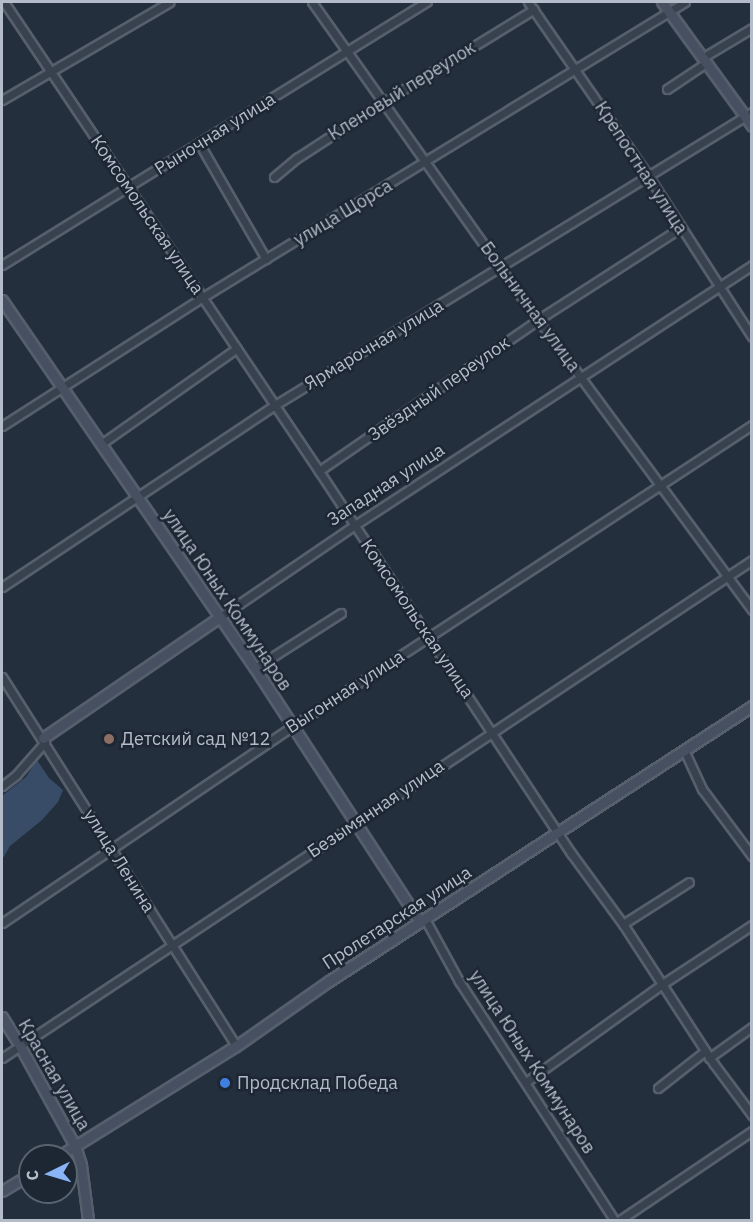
<!DOCTYPE html>
<meta charset="utf-8">
<style>
body{margin:0}
#map{position:relative;width:753px;height:1222px;overflow:hidden;background:#242f3e;font-family:"IBM Plex Sans",sans-serif}
div>[style]{position:absolute}
.water>*{inset:0;background:#394c67}
.roads{filter:drop-shadow(2px 0 #565f6c) drop-shadow(-2px 0 #565f6c) drop-shadow(0 2px #565f6c) drop-shadow(0 -2px #565f6c)}
.street>*{height:7px;margin:-3.5px;padding:0 3.5px;transform-origin:3.5px;border-radius:3.5px;background:#38414e}
.secondary>*{height:9px;margin:-4.5px;padding:0 4.5px;transform-origin:4.5px;border-radius:4.5px;background:#465061}
.dots>*{width:16px;height:16px;translate:-50% -50%;box-sizing:border-box;border:3px solid #1d2633;border-radius:50%}
span{translate:-50% -50%;white-space:nowrap;text-align:center;line-height:1.15;-webkit-text-stroke:5px #1d2633;paint-order:stroke}
.street-label{font-size:18px;color:#b4bcc9}
.poi-label{font-size:18px;color:#b4bcc9}
.left{translate:0 -50%;text-align:left}
.frame{position:absolute;inset:0;border:3px solid #b4bcc9;pointer-events:none}
.north{position:absolute;left:18px;top:1144px;width:60px;height:60px;box-sizing:border-box;background:#1d2633;border:2px solid #59626f;border-radius:50%;rotate:265deg;font-size:16px;font-weight:700;line-height:24px;text-align:center;color:#b4bcc9}
.north::after{content:'';display:block;margin:auto;width:21px;height:27px;background:#8ab4f8;clip-path:polygon(50% 0,100% 100%,50% 72%,0 100%)}
</style>
<div id="map">
<div class="water">
<i style="clip-path:polygon(37px 760px,49px 778px,63px 790px,58px 802px,42px 820px,10px 846px,2px 860px,2px 796px,26px 777px)"></i>
</div>
<div class="roads">
<div class="street">
<i style="left:4px;top:2px;width:565px;rotate:56.11deg"></i>
<i style="left:319px;top:471px;width:458px;rotate:56.6deg"></i>
<i style="left:571px;top:853px;width:88px;rotate:53.8deg"></i>
<i style="left:623px;top:924px;width:167px;rotate:57deg"></i>
<i style="left:714px;top:1064px;width:64px;rotate:53.3deg"></i>
<i style="left:312px;top:2px;width:326px;rotate:54.7deg"></i>
<i style="left:500px;top:268px;width:425px;rotate:53.6deg"></i>
<i style="left:528px;top:2px;width:213px;rotate:55.3deg"></i>
<i style="left:649px;top:177px;width:190px;rotate:57.2deg"></i>
<i style="left:702px;top:58px;width:58px;rotate:-31deg"></i>
<i style="left:667px;top:89px;width:47px;rotate:-33.7deg"></i>
<i style="left:2px;top:100px;width:194px;rotate:-30.3deg"></i>
<i style="left:199px;top:143px;width:134px;rotate:60deg"></i>
<i style="left:274px;top:177px;width:30px;rotate:-40deg"></i>
<i style="left:297px;top:158px;width:103px;rotate:-33.1deg"></i>
<i style="left:383px;top:102px;width:177px;rotate:-31.6deg"></i>
<i style="left:2px;top:265px;width:500px;rotate:-31.8deg"></i>
<i style="left:2px;top:426px;width:239px;rotate:-32.7deg"></i>
<i style="left:203px;top:297px;width:565px;rotate:-31.47deg"></i>
<i style="left:101px;top:444px;width:166px;rotate:-35.2deg"></i>
<i style="left:319px;top:471px;width:267px;rotate:-34.6deg"></i>
<i style="left:539px;top:319px;width:168px;rotate:-32.8deg"></i>
<i style="left:2px;top:587px;width:328px;rotate:-33.7deg"></i>
<i style="left:275px;top:405px;width:560px;rotate:-31.56deg"></i>
<i style="left:220px;top:617px;width:163px;rotate:-34.3deg"></i>
<i style="left:355px;top:525px;width:475px;rotate:-33.2deg"></i>
<i style="left:255px;top:668px;width:102px;rotate:-32.6deg"></i>
<i style="left:2px;top:677px;width:437px;rotate:57.6deg"></i>
<i style="left:684px;top:750px;width:43px;rotate:65.2deg"></i>
<i style="left:702px;top:789px;width:84px;rotate:53.3deg"></i>
<i style="left:2px;top:786px;width:18px;rotate:-38deg"></i>
<i style="left:16px;top:775px;width:44px;rotate:-48.7deg"></i>
<i style="left:425px;top:919px;width:71px;rotate:61.3deg"></i>
<i style="left:459px;top:981px;width:285px;rotate:57deg"></i>
<i style="left:2px;top:923px;width:351px;rotate:-34.1deg"></i>
<i style="left:293px;top:726px;width:549px;rotate:-33.26deg"></i>
<i style="left:623px;top:924px;width:78px;rotate:-32.5deg"></i>
<i style="left:2px;top:1058px;width:900px;rotate:-33.58deg"></i>
<i style="left:709px;top:1058px;width:53px;rotate:-35.8deg"></i>
<i style="left:526px;top:1082px;width:166px;rotate:-35.7deg"></i>
<i style="left:661px;top:985px;width:109px;rotate:-33.4deg"></i>
<i style="left:658px;top:1088px;width:60px;rotate:-38.2deg"></i>
<i style="left:620px;top:1220px;width:159px;rotate:-34deg"></i>
</div>
<div class="secondary">
<i style="left:662px;top:2px;width:153px;rotate:54deg"></i>
<i style="left:2px;top:300px;width:447px;rotate:55.5deg"></i>
<i style="left:255px;top:668px;width:303px;rotate:57deg"></i>
<i style="left:43px;top:738px;width:214px;rotate:-34.4deg"></i>
<i style="left:2px;top:1017px;width:34px;rotate:58deg"></i>
<i style="left:20px;top:1046px;width:114px;rotate:61.2deg"></i>
<i style="left:75px;top:1146px;width:20px;rotate:72deg"></i>
<i style="left:81px;top:1165px;width:55px;rotate:82.7deg"></i>
<i style="left:59px;top:1156px;width:208px;rotate:-31.9deg"></i>
<i style="left:236px;top:1046px;width:113px;rotate:-35deg"></i>
<i style="left:329px;top:981px;width:505px;rotate:-33.03deg"></i>
<i style="left:2px;top:1191px;width:33px;rotate:-31deg"></i>
</div>
</div>
<div class="dots">
<i style="left:109px;top:739px;background:#8d6e63"></i>
<i style="left:225px;top:1083px;background:#3f7fe0"></i>
</div>
<div class="street-label">
<span style="left:402px;top:91px;rotate:-32deg">Кленовый переулок</span>
<span style="left:215px;top:134px;rotate:-32deg">Рыночная улица</span>
<span style="left:641px;top:168px;rotate:57deg">Крепостная улица</span>
<span style="left:343px;top:213px;rotate:-31deg">улица Щорса</span>
<span style="left:147px;top:215px;rotate:56deg">Комсомольская улица</span>
<span style="left:530px;top:307px;rotate:54deg">Больничная улица</span>
<span style="left:374px;top:345px;rotate:-31deg">Ярмарочная улица</span>
<span style="left:439px;top:389px;rotate:-35deg">Звёздный переулок</span>
<span style="left:386px;top:485px;rotate:-33deg">Западная улица</span>
<span style="left:227px;top:600px;rotate:56deg">улица Юных Коммунаров</span>
<span style="left:417px;top:619px;rotate:56deg">Комсомольская улица</span>
<span style="left:345px;top:692px;rotate:-33deg">Выгонная улица</span>
<span style="left:376px;top:809px;rotate:-34deg">Безымянная улица</span>
<span style="left:119px;top:861px;rotate:58deg">улица Ленина</span>
<span style="left:397px;top:918px;rotate:-33deg">Пролетарская улица</span>
<span style="left:532px;top:1062px;rotate:57deg">улица Юных Коммунаров</span>
<span style="left:54px;top:1075px;rotate:60deg">Красная улица</span>
</div>
<div class="poi-label">
<span class="left" style="left:121px;top:739px">Детский сад №12</span>
<span class="left" style="left:237px;top:1083px">Продсклад Победа</span>
</div>
<div class="frame"></div>
<div class="north">С</div>
</div>
